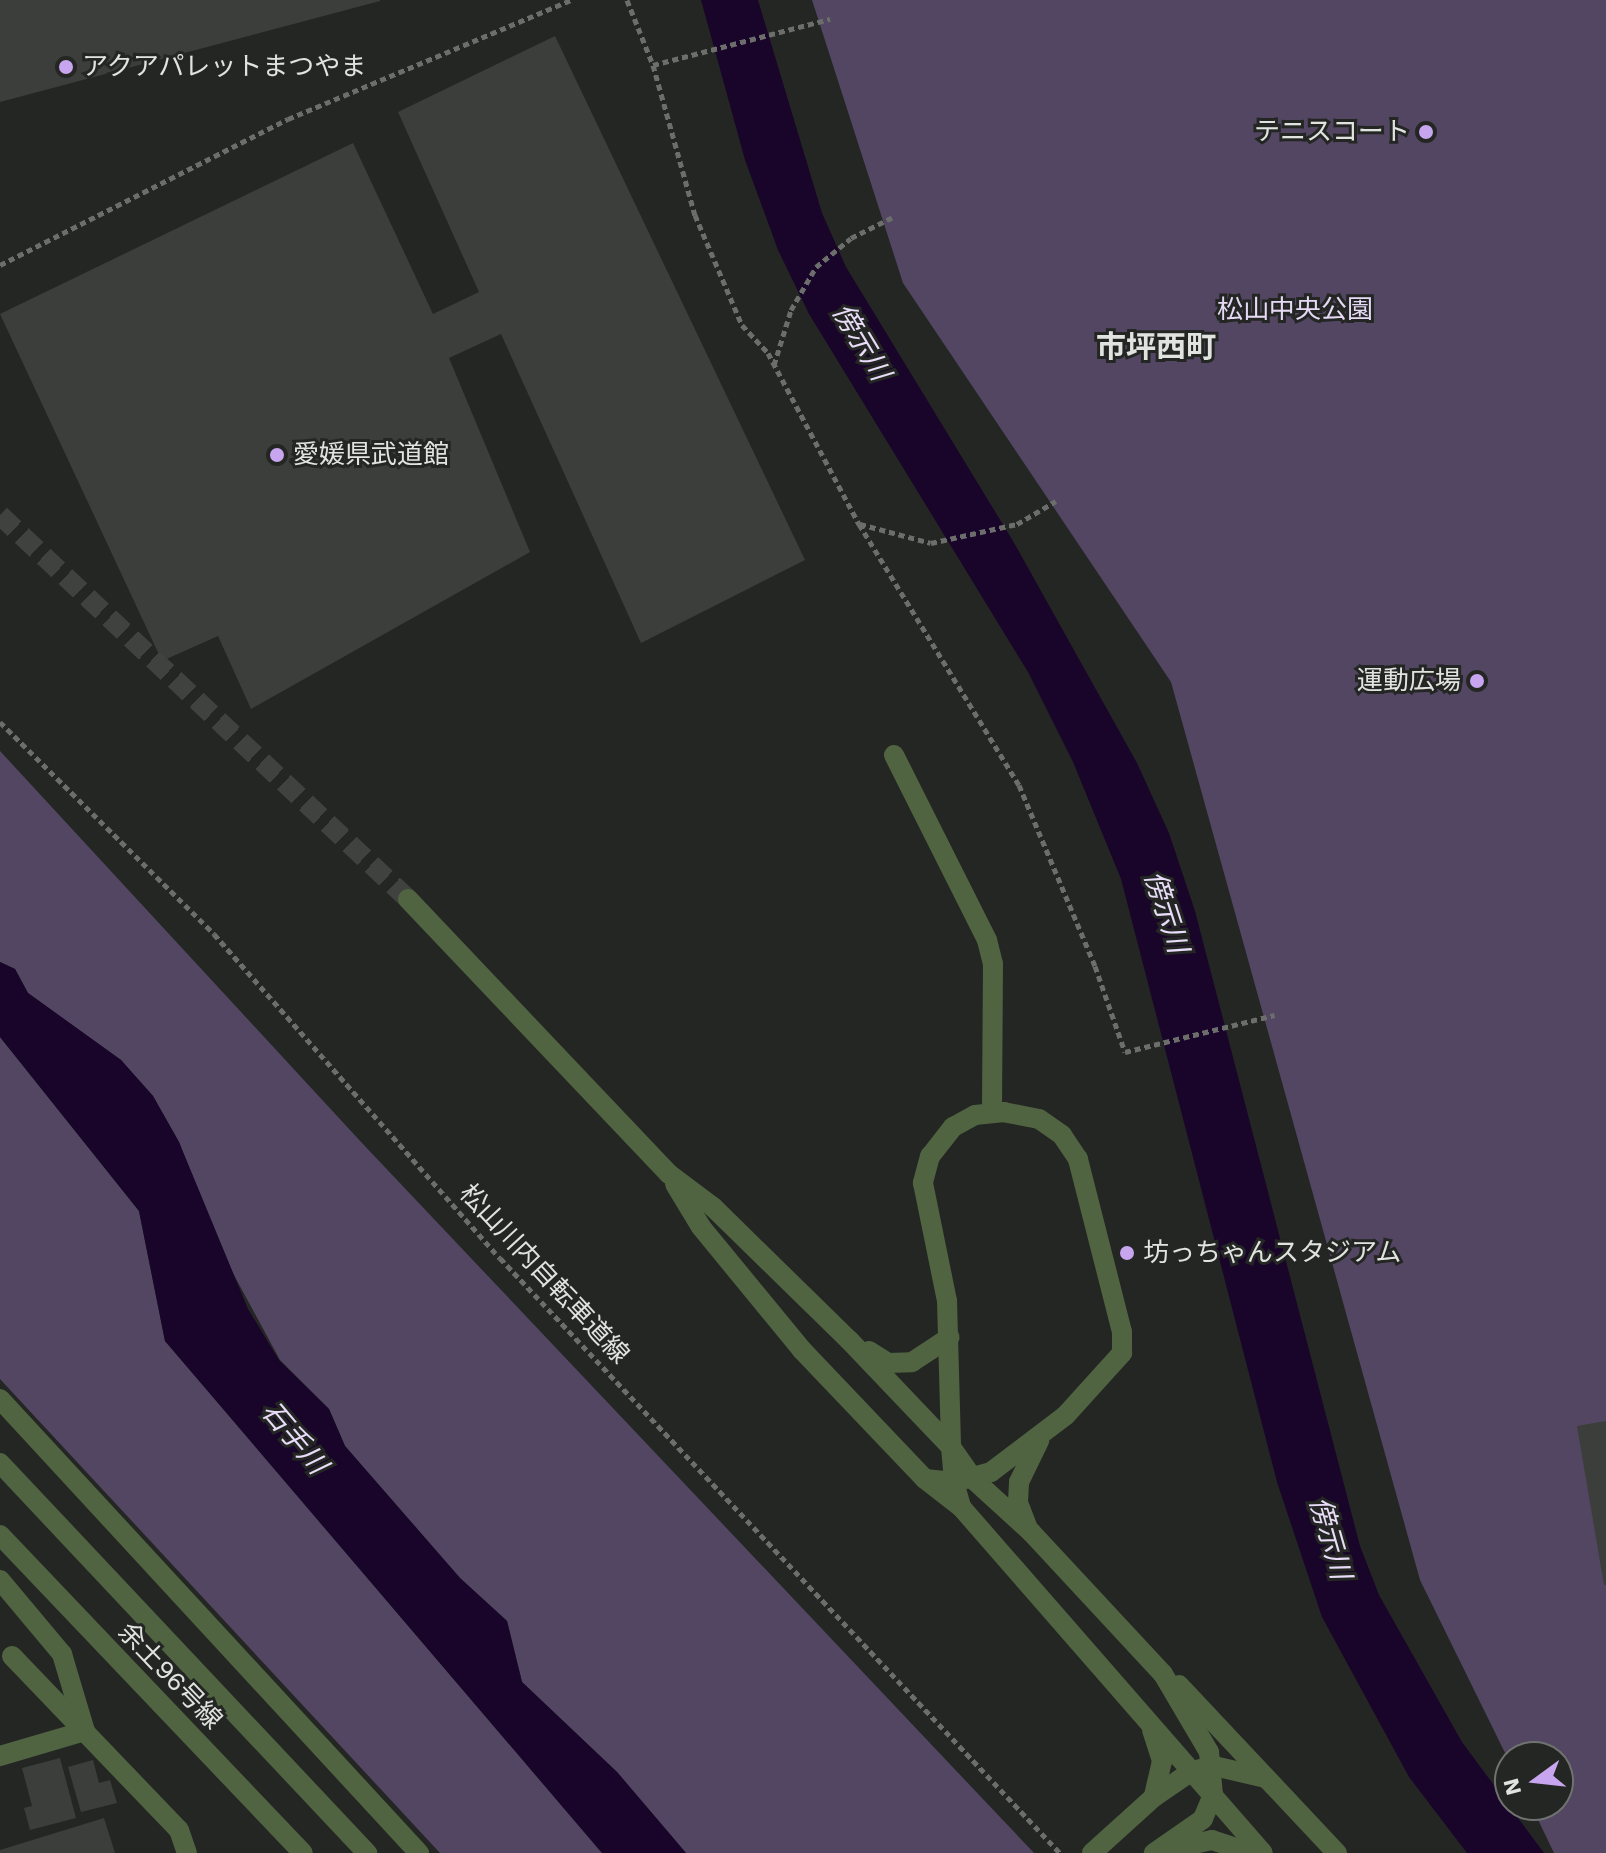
<!DOCTYPE html>
<meta charset="utf-8">
<style>
body{margin:0}
#map{position:relative;width:1606px;height:1853px;overflow:hidden;background:#242623;font-family:"Work Sans","Noto Sans JP",sans-serif}
div>[style]{position:absolute}
.green>*{inset:0;background:#524662}
.water>*{inset:0;background:#19052a}
.building>*{inset:0;background:#3b3e3a}
.minor-tunnel>*{height:20px;margin-top:-10px;transform-origin:0;background:repeating-linear-gradient(90deg,#40423f 0 20px,transparent 0 30px)}
.path>*{height:5px;margin-top:-2.5px;transform-origin:0;background:repeating-linear-gradient(90deg,#6c6e6b 0 6px,transparent 0 10px)}
.minor>*{height:20px;margin:-10px;padding:0 10px;transform-origin:10px;border-radius:10px;background:#506441}
.dots>*{width:22px;height:22px;translate:-50% -50%;box-sizing:border-box;border:4px solid #242623;border-radius:50%}
span{translate:-50% -50%;white-space:nowrap;text-align:center;line-height:1.15;-webkit-text-stroke:6px #242623;paint-order:stroke}
.poi-label{font-size:26px;color:#e1e3e0}
.left{translate:0 -50%;text-align:left}
.right{translate:-100% -50%;text-align:right}
.park-label{font-size:26px;color:#e6d9f6}
.street-label{font-size:26px;color:#e1e3e0}
.water-label{font-size:28px;color:#e8dcf9;font-style:italic}
.quarter-label{font-size:30px;color:#e1e3e0;font-weight:700}
.north{position:absolute;left:1494px;top:1741px;width:80px;height:80px;box-sizing:border-box;background:#242623;border:2px solid #70726f;border-radius:50%;rotate:255deg;font-size:22px;font-weight:700;line-height:32px;text-align:center;color:#e1e3e0}
.north::after{content:'';display:block;margin:auto;width:28px;height:36px;background:#c7a6ef;clip-path:polygon(50% 0,100% 100%,50% 72%,0 100%)}
</style>
<div id="map">
<div class="green">
<i style="clip-path:polygon(812px 0,1606px 0,1606px 1853px,1554px 1853px,1531px 1805px,1558px 1805px,1558px 1757px,1510px 1757px,1510px 1763px,1420px 1580px,1171px 682px,903px 283px)"></i>
<i style="clip-path:polygon(0 751px,362px 1143px,1034px 1853px,686px 1853px,617px 1772px,522px 1682px,507px 1621px,460px 1578px,345px 1446px,329px 1409px,280px 1360px,215px 1240px,179px 1142px,153px 1096px,121px 1060px,28px 993px,15px 969px,0 962px)"></i>
<i style="clip-path:polygon(0 1037px,139px 1211px,165px 1341px,602px 1853px,440px 1853px,0 1379px)"></i>
</div>
<div class="water">
<i style="clip-path:polygon(701px 0,758px 0,822px 213px,846px 267px,1013px 541px,1137px 763px,1169px 833px,1195px 911px,1360px 1546px,1379px 1595px,1462px 1742px,1544px 1853px,1467px 1853px,1409px 1777px,1322px 1617px,1277px 1482px,1121px 879px,1073px 762px,1028px 672px,809px 314px,778px 250px,745px 160px)"></i>
<i style="clip-path:polygon(0 962px,15px 969px,28px 993px,121px 1060px,153px 1096px,179px 1142px,248px 1309px,279px 1360px,329px 1409px,345px 1446px,460px 1578px,507px 1621px,522px 1682px,617px 1772px,686px 1853px,602px 1853px,165px 1341px,139px 1211px,0 1037px)"></i>
</div>
<div class="building">
<i style="clip-path:polygon(0 0,380px 0,380px 1px,0 102px)"></i>
<i style="clip-path:polygon(555px 36px,805px 560px,641px 643px,501px 334px,449px 358px,530px 552px,251px 709px,218px 636px,162px 661px,0 314px,353px 143px,433px 314px,479px 292px,398px 112px)"></i>
<i style="clip-path:polygon(1606px 1421px,1606px 1585px,1604px 1585px,1577px 1426px)"></i>
<i style="clip-path:polygon(60px 1758px,76px 1818px,30px 1830px,24px 1808px,32px 1806px,22px 1768px)"></i>
<i style="clip-path:polygon(93px 1760px,99px 1783px,110px 1780px,117px 1803px,81px 1812px,68px 1767px)"></i>
<i style="clip-path:polygon(104px 1818px,115px 1853px,0 1853px,0 1850px)"></i>
</div>
<div class="minor-tunnel">
<i style="left:0;top:515px;width:560px;rotate:43.26deg"></i>
</div>
<div class="path">
<i style="left:627px;top:0;width:70px;rotate:68.2deg"></i>
<i style="left:653px;top:65px;width:156px;rotate:74.4deg"></i>
<i style="left:695px;top:215px;width:120px;rotate:66.9deg"></i>
<i style="left:742px;top:325px;width:38px;rotate:47deg"></i>
<i style="left:768px;top:353px;width:194px;rotate:62deg"></i>
<i style="left:859px;top:524px;width:306px;rotate:58.5deg"></i>
<i style="left:1019px;top:785px;width:196px;rotate:67.2deg"></i>
<i style="left:1095px;top:966px;width:91px;rotate:70.8deg"></i>
<i style="left:1125px;top:1052px;width:154px;rotate:-13.9deg"></i>
<i style="left:653px;top:65px;width:183px;rotate:-14.6deg"></i>
<i style="left:0;top:265px;width:323px;rotate:-26.9deg"></i>
<i style="left:288px;top:119px;width:307px;rotate:-22.8deg"></i>
<i style="left:774px;top:365px;width:58px;rotate:-72.8deg"></i>
<i style="left:791px;top:310px;width:50px;rotate:-59.8deg"></i>
<i style="left:816px;top:267px;width:45px;rotate:-39.6deg"></i>
<i style="left:851px;top:238px;width:47px;rotate:-26.6deg"></i>
<i style="left:860px;top:524px;width:73px;rotate:15deg"></i>
<i style="left:931px;top:543px;width:88px;rotate:-12.5deg"></i>
<i style="left:1017px;top:524px;width:45px;rotate:-30.5deg"></i>
<i style="left:0;top:722px;width:301px;rotate:44.7deg"></i>
<i style="left:214px;top:934px;width:432px;rotate:48.6deg"></i>
<i style="left:500px;top:1258px;width:817px;rotate:46.74deg"></i>
</div>
<div class="minor">
<i style="left:894px;top:755px;width:207px;rotate:63.3deg"></i>
<i style="left:987px;top:940px;width:25px;rotate:76deg"></i>
<i style="left:993px;top:964px;width:149px;rotate:90.4deg"></i>
<i style="left:408px;top:899px;width:379px;rotate:46.5deg"></i>
<i style="left:669px;top:1174px;width:55px;rotate:36.9deg"></i>
<i style="left:713px;top:1207px;width:190px;rotate:44.4deg"></i>
<i style="left:849px;top:1340px;width:148px;rotate:46.4deg"></i>
<i style="left:951px;top:1447px;width:39px;rotate:55deg"></i>
<i style="left:973px;top:1479px;width:79px;rotate:42.4deg"></i>
<i style="left:1031px;top:1532px;width:194px;rotate:47.1deg"></i>
<i style="left:1163px;top:1674px;width:91px;rotate:59.5deg"></i>
<i style="left:1209px;top:1752px;width:43px;rotate:84.7deg"></i>
<i style="left:1213px;top:1795px;width:26px;rotate:113deg"></i>
<i style="left:1203px;top:1819px;width:60px;rotate:145.2deg"></i>
<i style="left:675px;top:1184px;width:50px;rotate:58.8deg"></i>
<i style="left:701px;top:1227px;width:159px;rotate:50.6deg"></i>
<i style="left:802px;top:1350px;width:178px;rotate:46.4deg"></i>
<i style="left:925px;top:1479px;width:46px;rotate:37.9deg"></i>
<i style="left:961px;top:1507px;width:459px;rotate:48.9deg"></i>
<i style="left:869px;top:1351px;width:22px;rotate:32deg"></i>
<i style="left:888px;top:1363px;width:24px;rotate:-2deg"></i>
<i style="left:912px;top:1362px;width:45px;rotate:-33.3deg"></i>
<i style="left:0;top:1399px;width:618px;rotate:47.3deg"></i>
<i style="left:0;top:1463px;width:536px;rotate:46.74deg"></i>
<i style="left:925px;top:1479px;width:29px;rotate:6deg"></i>
<i style="left:954px;top:1482px;width:38px;rotate:-15deg"></i>
<i style="left:991px;top:1472px;width:94px;rotate:-37.2deg"></i>
<i style="left:1066px;top:1415px;width:84px;rotate:-47.9deg"></i>
<i style="left:1122px;top:1353px;width:21px;rotate:-90deg"></i>
<i style="left:1122px;top:1332px;width:179px;rotate:-104.3deg"></i>
<i style="left:1078px;top:1159px;width:29px;rotate:-124deg"></i>
<i style="left:1062px;top:1135px;width:28px;rotate:-145deg"></i>
<i style="left:1039px;top:1119px;width:36px;rotate:-169deg"></i>
<i style="left:1004px;top:1112px;width:29px;rotate:174deg"></i>
<i style="left:975px;top:1115px;width:25px;rotate:151deg"></i>
<i style="left:953px;top:1127px;width:37px;rotate:128deg"></i>
<i style="left:930px;top:1156px;width:28px;rotate:105deg"></i>
<i style="left:923px;top:1183px;width:120px;rotate:78.5deg"></i>
<i style="left:947px;top:1301px;width:146px;rotate:88.4deg"></i>
<i style="left:951px;top:1447px;width:35px;rotate:85deg"></i>
<i style="left:954px;top:1482px;width:26px;rotate:74deg"></i>
<i style="left:1027px;top:1526px;width:26px;rotate:-111deg"></i>
<i style="left:1018px;top:1502px;width:20px;rotate:-87deg"></i>
<i style="left:1019px;top:1482px;width:46px;rotate:-64deg"></i>
<i style="left:0;top:1535px;width:439px;rotate:46.4deg"></i>
<i style="left:0;top:1580px;width:97px;rotate:50deg"></i>
<i style="left:62px;top:1654px;width:80px;rotate:73.4deg"></i>
<i style="left:85px;top:1731px;width:89px;rotate:163.6deg"></i>
<i style="left:12px;top:1656px;width:241px;rotate:46.2deg"></i>
<i style="left:179px;top:1830px;width:24px;rotate:71deg"></i>
<i style="left:1179px;top:1685px;width:231px;rotate:46.8deg"></i>
<i style="left:1152px;top:1730px;width:33px;rotate:72deg"></i>
<i style="left:1162px;top:1761px;width:37px;rotate:103deg"></i>
<i style="left:1166px;top:1850px;width:47px;rotate:-12.3deg"></i>
<i style="left:1212px;top:1840px;width:41px;rotate:18.4deg"></i>
<i style="left:1092px;top:1853px;width:84px;rotate:-42.1deg"></i>
<i style="left:1154px;top:1797px;width:46px;rotate:-34.4deg"></i>
<i style="left:1192px;top:1771px;width:23px;rotate:-13deg"></i>
<i style="left:1214px;top:1766px;width:53px;rotate:13deg"></i>
</div>
<div class="dots">
<i style="left:66px;top:67px;background:#c7a6ef"></i>
<i style="left:1426px;top:132px;background:#c7a6ef"></i>
<i style="left:277px;top:455px;background:#c7a6ef"></i>
<i style="left:1477px;top:681px;background:#c7a6ef"></i>
<i style="left:1127px;top:1253px;background:#c7a6ef"></i>
</div>
<div class="poi-label">
<span class="left" style="left:82px;top:67px">アクアパレットまつやま</span>
<span class="right" style="left:1410px;top:132px">テニスコート</span>
<span class="left" style="left:293px;top:455px">愛媛県武道館</span>
<span class="right" style="left:1461px;top:681px">運動広場</span>
<span class="left" style="left:1143px;top:1253px">坊っちゃんスタジアム</span>
</div>
<div class="park-label">
<span style="left:1295px;top:310px">松山中央公園</span>
</div>
<div class="street-label">
<span style="left:544px;top:1274px;rotate:47deg">松山川内自転車道線</span>
<span style="left:170px;top:1676px;rotate:46deg">余土96号線</span>
</div>
<div class="water-label">
<span style="left:861px;top:342px;rotate:59deg">傍示川</span>
<span style="left:1166px;top:912px;rotate:72deg">傍示川</span>
<span style="left:294px;top:1438px;rotate:50deg">石手川</span>
<span style="left:1330px;top:1538px;rotate:74deg">傍示川</span>
</div>
<div class="quarter-label">
<span style="left:1156px;top:347px">市坪西町</span>
</div>
<div class="north">N</div>
</div>
